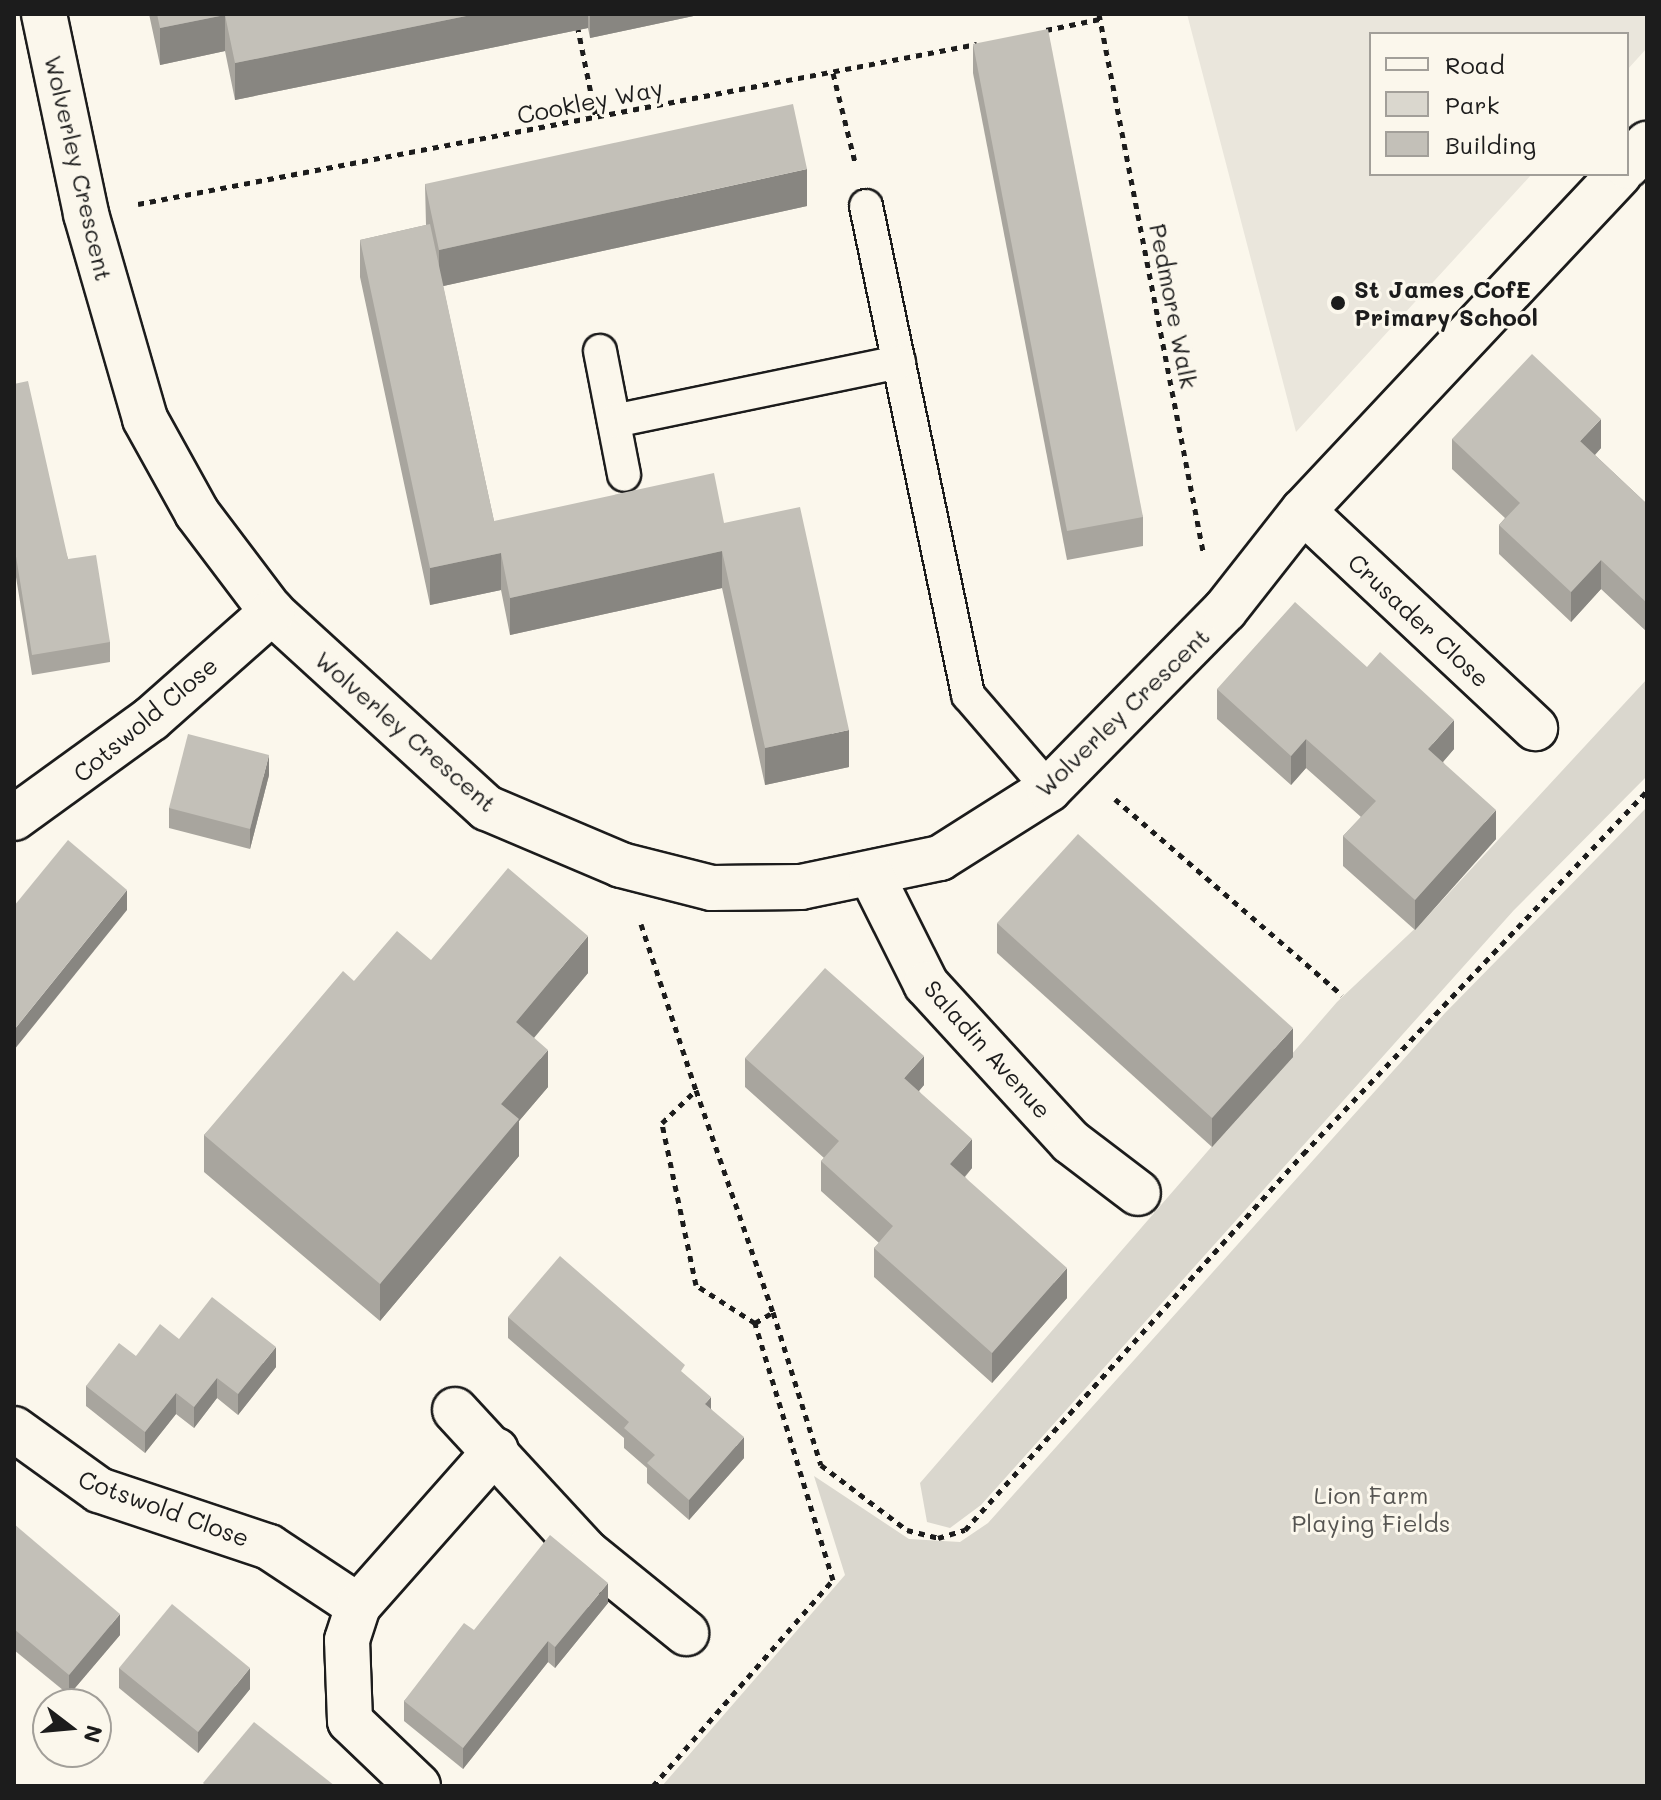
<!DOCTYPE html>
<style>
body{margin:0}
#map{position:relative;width:1661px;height:1800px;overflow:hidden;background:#fbf7ec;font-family:Mali,sans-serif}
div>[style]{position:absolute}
.built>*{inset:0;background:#eae6dc}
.green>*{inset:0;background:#dad7ce}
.path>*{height:5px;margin-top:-2.5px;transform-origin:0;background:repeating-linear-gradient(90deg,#1c1c1c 0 6px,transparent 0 12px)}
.roads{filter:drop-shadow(2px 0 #1c1c1c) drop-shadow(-2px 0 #1c1c1c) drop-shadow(0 2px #1c1c1c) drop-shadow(0 -2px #1c1c1c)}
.lane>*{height:32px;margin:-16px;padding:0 16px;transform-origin:16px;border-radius:16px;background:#fbf7ec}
.street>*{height:44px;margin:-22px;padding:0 22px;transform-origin:22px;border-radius:22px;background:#fbf7ec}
.wall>*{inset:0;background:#a8a59e}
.shaded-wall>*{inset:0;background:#888681}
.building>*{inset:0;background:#c3c0b8}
.dots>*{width:22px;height:22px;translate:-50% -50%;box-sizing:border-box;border:4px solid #fbf7ec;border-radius:50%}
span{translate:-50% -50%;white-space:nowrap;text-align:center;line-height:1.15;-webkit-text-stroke:6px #fbf7ec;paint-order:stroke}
.street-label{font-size:24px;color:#1c1c1c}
.poi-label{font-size:24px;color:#1c1c1c;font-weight:700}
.left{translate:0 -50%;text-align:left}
.park-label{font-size:24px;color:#555451}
.frame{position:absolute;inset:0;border:16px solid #1c1c1c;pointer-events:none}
.legend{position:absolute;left:1369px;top:32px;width:260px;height:144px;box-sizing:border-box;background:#fbf7ec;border:2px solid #a29f99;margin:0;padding:10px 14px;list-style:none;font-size:24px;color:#1c1c1c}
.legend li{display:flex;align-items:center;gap:16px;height:40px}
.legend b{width:40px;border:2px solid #a29f99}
.north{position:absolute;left:32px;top:1688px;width:80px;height:80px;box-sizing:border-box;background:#fbf7ec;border:2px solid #a29f99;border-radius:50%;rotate:106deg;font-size:22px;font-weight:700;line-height:32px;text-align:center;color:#1c1c1c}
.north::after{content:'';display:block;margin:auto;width:28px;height:36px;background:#1c1c1c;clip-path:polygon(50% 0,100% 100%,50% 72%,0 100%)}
</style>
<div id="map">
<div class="built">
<i style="clip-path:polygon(1187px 14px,1647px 14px,1647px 48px,1627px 70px,1627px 34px,1371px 34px,1371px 174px,1532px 174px,1296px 432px)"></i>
</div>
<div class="green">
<i style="clip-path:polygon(1647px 679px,1647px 776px,1514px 910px,981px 1505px,950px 1528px,927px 1522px,920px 1483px,1337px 1002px,1424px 920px)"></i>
<i style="clip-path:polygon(1647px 807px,1647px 1786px,662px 1786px,845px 1575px,814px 1476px,909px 1539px,960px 1542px,988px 1523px,1445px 1013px)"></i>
</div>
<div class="path">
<i style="left:575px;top:14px;width:106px;rotate:78.6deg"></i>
<i style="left:1099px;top:14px;width:547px;rotate:79.04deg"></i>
<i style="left:1046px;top:30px;width:55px;rotate:-11.5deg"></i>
<i style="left:833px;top:73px;width:92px;rotate:76.1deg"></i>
<i style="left:138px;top:204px;width:854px;rotate:-10.8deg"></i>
<i style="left:1115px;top:799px;width:300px;rotate:40.8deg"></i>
<i style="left:641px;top:924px;width:175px;rotate:71.7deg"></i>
<i style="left:755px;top:1323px;width:21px;rotate:-31deg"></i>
<i style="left:773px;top:1312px;width:160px;rotate:72.6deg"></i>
<i style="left:821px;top:1465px;width:108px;rotate:37.1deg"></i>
<i style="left:907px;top:1530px;width:32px;rotate:14deg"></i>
<i style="left:938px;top:1538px;width:28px;rotate:-17deg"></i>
<i style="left:965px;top:1530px;width:506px;rotate:-48.05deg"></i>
<i style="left:1303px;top:1154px;width:500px;rotate:-46.54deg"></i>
<i style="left:653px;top:1786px;width:274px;rotate:-48.9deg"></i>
<i style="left:833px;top:1580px;width:269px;rotate:-106.9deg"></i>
<i style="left:755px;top:1323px;width:70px;rotate:-147.2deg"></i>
<i style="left:696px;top:1285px;width:166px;rotate:-101.9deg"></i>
<i style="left:662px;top:1123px;width:47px;rotate:-44.1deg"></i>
<i style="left:696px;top:1090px;width:235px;rotate:70.9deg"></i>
</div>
<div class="roads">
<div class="lane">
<i style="left:866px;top:206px;width:500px;rotate:78.2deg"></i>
<i style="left:968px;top:695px;width:124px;rotate:49.2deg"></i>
<i style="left:600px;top:351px;width:126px;rotate:79deg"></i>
<i style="left:614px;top:421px;width:291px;rotate:-11.7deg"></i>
</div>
<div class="street">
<i style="left:44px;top:14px;width:204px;rotate:78.1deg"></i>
<i style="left:86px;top:214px;width:213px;rotate:73.9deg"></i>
<i style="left:145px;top:419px;width:107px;rotate:61deg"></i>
<i style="left:197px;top:513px;width:124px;rotate:52.9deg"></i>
<i style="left:272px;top:612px;width:291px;rotate:42.4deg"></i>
<i style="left:487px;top:808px;width:146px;rotate:23deg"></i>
<i style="left:621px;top:865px;width:94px;rotate:14.2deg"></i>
<i style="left:712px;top:888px;width:89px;rotate:-0.6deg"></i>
<i style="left:801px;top:887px;width:142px;rotate:-11.8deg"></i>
<i style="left:940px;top:858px;width:129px;rotate:-32.3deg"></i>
<i style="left:1049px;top:789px;width:251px;rotate:-45.5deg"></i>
<i style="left:1225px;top:610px;width:126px;rotate:-51.8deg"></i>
<i style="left:1303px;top:511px;width:462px;rotate:-46.8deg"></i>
<i style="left:1627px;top:166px;width:30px;rotate:-48deg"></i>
<i style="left:1303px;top:511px;width:318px;rotate:43.1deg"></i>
<i style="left:14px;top:818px;width:169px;rotate:-35.9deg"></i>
<i style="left:151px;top:719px;width:162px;rotate:-41.5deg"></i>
<i style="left:872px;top:876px;width:121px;rotate:63.4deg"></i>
<i style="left:926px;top:984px;width:214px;rotate:47.5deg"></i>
<i style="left:1071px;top:1142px;width:84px;rotate:37.3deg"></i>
<i style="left:455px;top:1410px;width:193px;rotate:47.3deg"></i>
<i style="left:586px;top:1552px;width:129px;rotate:39deg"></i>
<i style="left:14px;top:1429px;width:105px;rotate:35.7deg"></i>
<i style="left:99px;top:1490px;width:179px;rotate:18.5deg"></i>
<i style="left:269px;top:1547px;width:107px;rotate:33.5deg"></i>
<i style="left:418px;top:1786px;width:94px;rotate:-136.3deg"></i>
<i style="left:350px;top:1721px;width:81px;rotate:-92.1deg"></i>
<i style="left:347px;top:1640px;width:36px;rotate:-72deg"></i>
<i style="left:358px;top:1606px;width:208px;rotate:-48.5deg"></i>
</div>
</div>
<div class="wall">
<i style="clip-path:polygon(149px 14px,703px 14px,590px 38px,588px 28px,235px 100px,225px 51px,160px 65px)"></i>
<i style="clip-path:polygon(973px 44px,1143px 517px,1143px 546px,1067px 560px,973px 73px)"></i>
<i style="clip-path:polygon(425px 184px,807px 206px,443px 286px,494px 521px,724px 523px,849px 767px,765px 785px,722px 588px,510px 635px,501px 590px,430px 605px,360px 277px,360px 240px,426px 225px)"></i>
<i style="clip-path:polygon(14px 384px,68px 559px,110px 642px,110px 662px,32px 675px,14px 565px)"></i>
<i style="clip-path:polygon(1452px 439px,1601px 448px,1595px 455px,1647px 504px,1647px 632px,1601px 589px,1571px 622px,1499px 554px,1499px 525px,1505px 518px,1452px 469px)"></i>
<i style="clip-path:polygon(1217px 689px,1454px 749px,1443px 762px,1496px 839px,1415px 930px,1343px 866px,1343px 836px,1361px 817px,1306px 768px,1291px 785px,1217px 719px)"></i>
<i style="clip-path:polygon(269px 775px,250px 849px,169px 828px,169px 808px)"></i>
<i style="clip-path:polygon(997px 923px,1293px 1057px,1212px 1147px,997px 953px)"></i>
<i style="clip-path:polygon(431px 960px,588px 973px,534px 1038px,548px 1087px,519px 1121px,519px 1156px,380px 1321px,204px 1172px,204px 1135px,354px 981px)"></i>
<i style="clip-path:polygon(745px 1058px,924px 1085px,919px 1091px,972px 1168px,965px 1177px,1067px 1298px,992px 1383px,874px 1277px,874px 1248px,879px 1243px,821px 1191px,821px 1161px,824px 1158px,745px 1087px)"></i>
<i style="clip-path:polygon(508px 1317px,685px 1375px,711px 1409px,744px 1458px,689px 1520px,647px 1483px,647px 1468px,624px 1448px,624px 1438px,508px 1338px)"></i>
<i style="clip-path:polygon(179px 1339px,276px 1367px,238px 1415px,217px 1398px,194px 1428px,176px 1414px,145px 1453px,86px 1406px,86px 1386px,136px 1356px)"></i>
<i style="clip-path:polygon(14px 1524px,120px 1635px,69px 1695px,14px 1650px)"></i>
<i style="clip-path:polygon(608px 1603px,555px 1668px,548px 1662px,463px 1769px,404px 1721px,404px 1701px,474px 1630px)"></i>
<i style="clip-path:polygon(119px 1668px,250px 1689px,198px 1753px,119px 1688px)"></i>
</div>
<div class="shaded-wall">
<i style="clip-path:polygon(476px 14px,588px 14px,588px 28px,235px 100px,235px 63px)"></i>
<i style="clip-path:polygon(590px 14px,703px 14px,590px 38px)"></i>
<i style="clip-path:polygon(225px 15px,225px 51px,160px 65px,160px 28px)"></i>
<i style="clip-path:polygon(807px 169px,807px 206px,439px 287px,439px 250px)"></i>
<i style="clip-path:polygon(1601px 419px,1601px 448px,1580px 471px,1580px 441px)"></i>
<i style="clip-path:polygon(722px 551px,722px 588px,510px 635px,510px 598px)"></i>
<i style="clip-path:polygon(501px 553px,501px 590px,430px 605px,430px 568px)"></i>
<i style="clip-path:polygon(1601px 560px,1601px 589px,1571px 622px,1571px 592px)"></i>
<i style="clip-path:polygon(1454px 720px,1454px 749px,1428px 779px,1428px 749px)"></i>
<i style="clip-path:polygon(849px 730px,849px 767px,765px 785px,765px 748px)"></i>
<i style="clip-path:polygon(1306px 739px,1306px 768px,1291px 785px,1291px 756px)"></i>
<i style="clip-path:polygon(269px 755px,269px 775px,250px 849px,250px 829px)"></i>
<i style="clip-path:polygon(1496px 810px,1496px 839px,1415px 930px,1415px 900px)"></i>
<i style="clip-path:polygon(127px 890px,127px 910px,14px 1050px,14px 1030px)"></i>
<i style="clip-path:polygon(588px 936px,588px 973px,516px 1059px,516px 1022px)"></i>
<i style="clip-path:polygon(1293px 1028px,1293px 1057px,1212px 1147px,1212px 1118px)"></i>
<i style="clip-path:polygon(548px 1050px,548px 1087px,519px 1121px,519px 1156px,380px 1321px,380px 1284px,501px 1104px)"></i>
<i style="clip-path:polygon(924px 1056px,924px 1085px,904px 1108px,904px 1078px)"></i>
<i style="clip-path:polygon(972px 1139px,972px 1168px,950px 1193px,950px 1164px)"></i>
<i style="clip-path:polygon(1067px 1268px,1067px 1298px,992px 1383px,992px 1353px)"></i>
<i style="clip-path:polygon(276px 1347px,276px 1367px,238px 1415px,238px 1394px)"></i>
<i style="clip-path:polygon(217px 1378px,217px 1398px,194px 1428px,194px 1407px)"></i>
<i style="clip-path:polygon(176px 1393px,176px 1414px,145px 1453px,145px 1432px)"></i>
<i style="clip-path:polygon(711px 1397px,711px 1418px,705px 1404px)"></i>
<i style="clip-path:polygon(744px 1437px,744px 1458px,689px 1520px,689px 1500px)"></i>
<i style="clip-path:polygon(608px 1583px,608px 1603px,555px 1668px,555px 1647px)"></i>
<i style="clip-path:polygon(120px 1614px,120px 1635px,69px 1695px,69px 1675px)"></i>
<i style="clip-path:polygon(548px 1641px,548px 1662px,463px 1769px,463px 1748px)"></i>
<i style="clip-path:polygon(250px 1668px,250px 1689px,198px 1753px,198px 1732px)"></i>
</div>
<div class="building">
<i style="clip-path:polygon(157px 14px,476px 14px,235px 63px,225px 15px,160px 28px)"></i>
<i style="clip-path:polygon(1048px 29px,1143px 517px,1067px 531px,973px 44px)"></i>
<i style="clip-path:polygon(793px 104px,807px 169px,439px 250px,425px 184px)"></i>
<i style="clip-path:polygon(430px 224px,494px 521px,714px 473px,724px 523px,800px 507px,849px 730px,765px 748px,722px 551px,510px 598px,501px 553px,430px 568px,360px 240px)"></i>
<i style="clip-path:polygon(1532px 354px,1601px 419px,1580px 441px,1647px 504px,1647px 603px,1601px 560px,1571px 592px,1499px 525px,1520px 503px,1452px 439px)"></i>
<i style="clip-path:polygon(28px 381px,68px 559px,96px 555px,110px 642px,32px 655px,14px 544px,14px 384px)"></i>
<i style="clip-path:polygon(1295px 602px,1367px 667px,1380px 652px,1454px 720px,1428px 749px,1496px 810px,1415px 900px,1343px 836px,1376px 801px,1306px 739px,1291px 756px,1217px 689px)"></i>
<i style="clip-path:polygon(188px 734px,269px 755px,250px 829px,169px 808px)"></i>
<i style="clip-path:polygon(1078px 834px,1293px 1028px,1212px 1118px,997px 923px)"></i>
<i style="clip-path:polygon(68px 840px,127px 890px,14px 1030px,14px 906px)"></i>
<i style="clip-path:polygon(508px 868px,588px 936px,516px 1022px,548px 1050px,501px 1104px,519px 1119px,380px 1284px,204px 1135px,343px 971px,354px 981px,397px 931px,431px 960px)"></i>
<i style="clip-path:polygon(825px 968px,924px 1056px,904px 1078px,972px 1139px,950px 1164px,1067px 1268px,992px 1353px,874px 1248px,893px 1226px,821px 1161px,839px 1141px,745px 1058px)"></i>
<i style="clip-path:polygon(560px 1256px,685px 1365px,681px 1371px,711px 1397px,705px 1404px,744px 1437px,689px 1500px,647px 1463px,655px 1455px,624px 1428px,629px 1422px,508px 1317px)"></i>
<i style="clip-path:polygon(212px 1297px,276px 1347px,238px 1394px,217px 1378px,194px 1407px,176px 1393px,145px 1432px,86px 1386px,119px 1343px,136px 1356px,160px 1324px,179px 1339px)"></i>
<i style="clip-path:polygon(14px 1524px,120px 1614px,69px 1675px,14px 1629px)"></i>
<i style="clip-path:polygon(550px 1535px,608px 1583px,555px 1647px,548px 1641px,463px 1748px,404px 1701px,464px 1623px,474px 1630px)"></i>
<i style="clip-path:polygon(172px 1604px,250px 1668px,198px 1732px,119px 1668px)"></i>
<i style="clip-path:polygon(254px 1722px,335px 1786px,206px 1786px,203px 1783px)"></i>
</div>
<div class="dots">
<i style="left:1338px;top:303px;background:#1c1c1c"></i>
</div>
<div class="street-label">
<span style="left:590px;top:101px;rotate:-11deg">Cookley Way</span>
<span style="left:79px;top:168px;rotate:77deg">Wolverley Crescent</span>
<span style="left:1174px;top:306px;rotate:79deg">Pedmore Walk</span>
<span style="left:1419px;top:620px;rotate:43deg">Crusader Close</span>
<span style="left:1122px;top:712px;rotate:-44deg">Wolverley Crescent</span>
<span style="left:145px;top:719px;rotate:-40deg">Cotswold Close</span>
<span style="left:406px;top:731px;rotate:41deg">Wolverley Crescent</span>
<span style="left:988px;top:1049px;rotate:48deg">Saladin Avenue</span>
<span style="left:164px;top:1508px;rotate:20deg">Cotswold Close</span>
</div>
<div class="poi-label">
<span class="left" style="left:1354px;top:303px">St James CofE<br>Primary School</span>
</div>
<div class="park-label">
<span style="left:1371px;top:1509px">Lion Farm<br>Playing Fields</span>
</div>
<div class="frame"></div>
<ul class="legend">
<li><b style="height:10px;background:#fbf7ec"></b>Road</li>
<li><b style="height:22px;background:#dad7ce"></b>Park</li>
<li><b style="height:22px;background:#c3c0b8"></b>Building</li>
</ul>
<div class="north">N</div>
</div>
